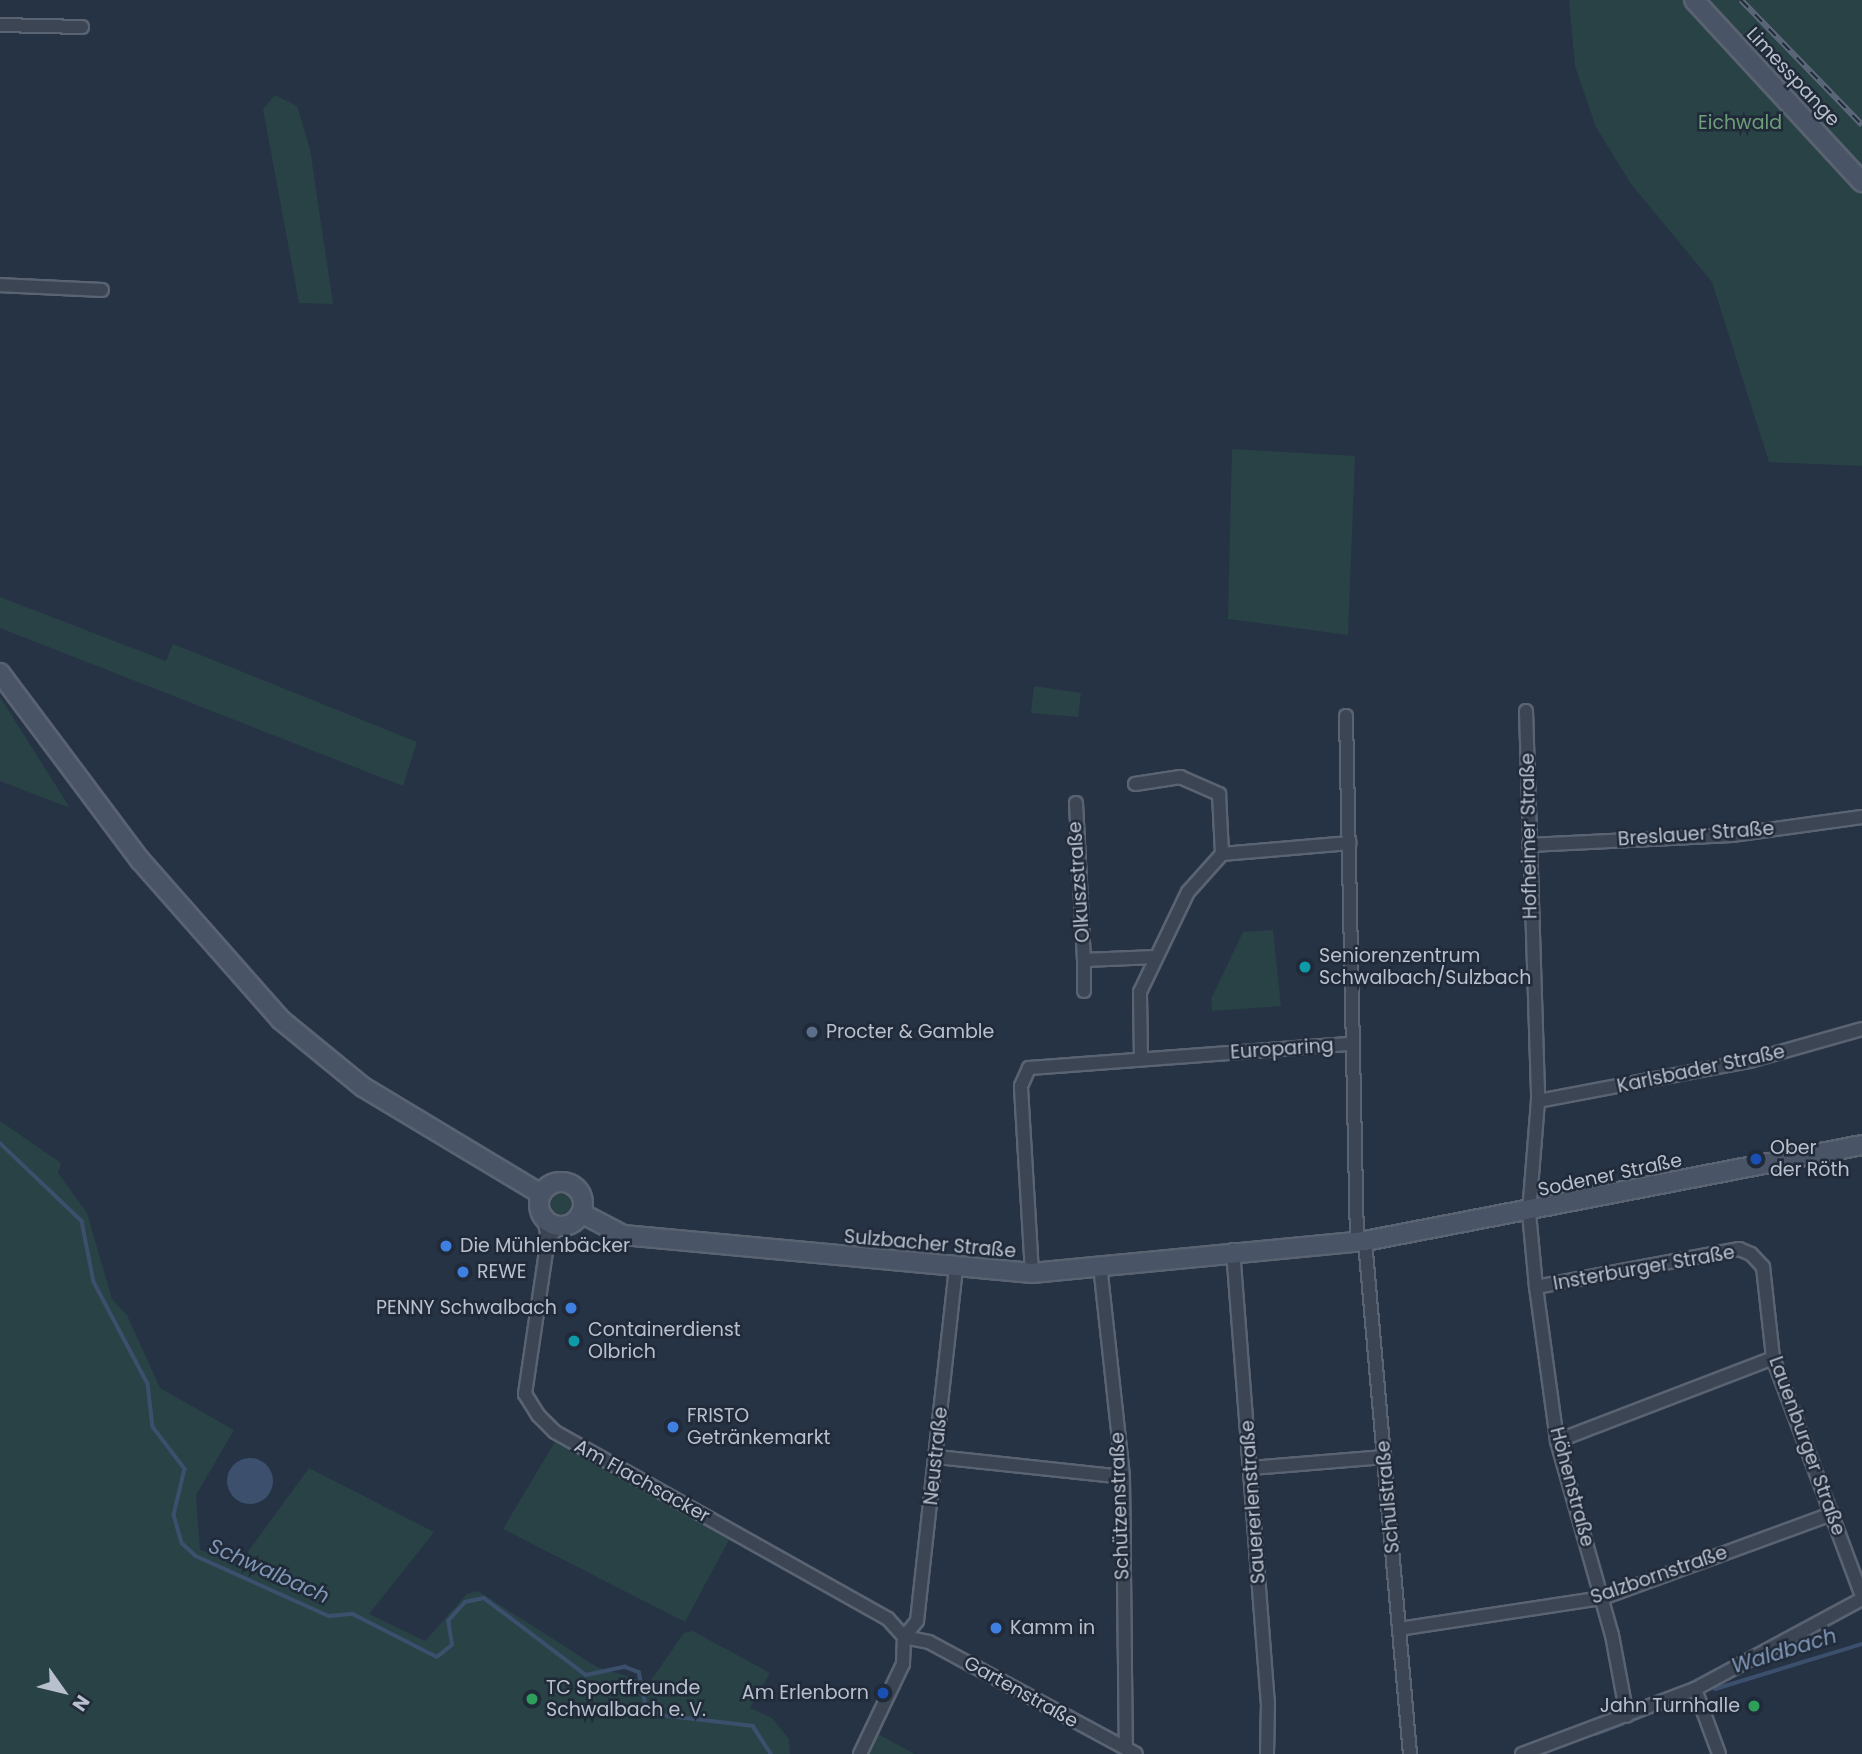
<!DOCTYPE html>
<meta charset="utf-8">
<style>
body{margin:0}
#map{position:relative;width:1862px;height:1754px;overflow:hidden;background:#263345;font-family:Poppins,sans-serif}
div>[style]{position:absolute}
.green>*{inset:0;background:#294245}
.round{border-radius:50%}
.water>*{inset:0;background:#3c506e}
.stream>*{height:3.5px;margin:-1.75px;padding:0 1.75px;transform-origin:1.75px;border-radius:1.75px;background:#3c506e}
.roads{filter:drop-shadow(2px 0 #5a6371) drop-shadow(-2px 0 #5a6371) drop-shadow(0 2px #5a6371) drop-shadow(0 -2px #5a6371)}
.street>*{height:12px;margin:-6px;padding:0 6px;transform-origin:6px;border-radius:6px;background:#3b4554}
.secondary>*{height:18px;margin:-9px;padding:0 9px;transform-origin:9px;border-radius:9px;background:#495467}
.secondary>.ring{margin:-9px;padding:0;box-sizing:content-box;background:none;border:18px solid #495467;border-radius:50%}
.rail>*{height:6px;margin-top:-3px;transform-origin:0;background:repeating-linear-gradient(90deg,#202a39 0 10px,#5d697b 0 20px);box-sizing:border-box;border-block:2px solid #5d697b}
.dots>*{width:19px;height:19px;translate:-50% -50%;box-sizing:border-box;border:4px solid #202a39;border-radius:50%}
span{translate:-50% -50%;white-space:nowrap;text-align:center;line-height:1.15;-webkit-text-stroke:5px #202a39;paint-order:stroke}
.street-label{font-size:19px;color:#b9c0cd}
.park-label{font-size:19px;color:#6f9f7a}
.poi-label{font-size:19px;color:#b9c0cd}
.left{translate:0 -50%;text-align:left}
.right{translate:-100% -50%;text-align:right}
.water-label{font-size:21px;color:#7f96b5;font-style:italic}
.north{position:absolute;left:28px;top:1656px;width:70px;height:70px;-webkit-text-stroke:5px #202a39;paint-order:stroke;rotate:124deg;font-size:19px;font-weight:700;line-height:28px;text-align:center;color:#b9c0cd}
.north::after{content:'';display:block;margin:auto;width:24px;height:32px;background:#b9c0cd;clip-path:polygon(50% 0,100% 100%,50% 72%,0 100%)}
</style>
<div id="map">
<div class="green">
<i style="clip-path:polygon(1569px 0,1862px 0,1862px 466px,1769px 462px,1712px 282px,1631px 184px,1596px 127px,1575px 66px)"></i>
<i style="clip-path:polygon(275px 95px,297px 106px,310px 149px,333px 304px,299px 303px,263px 109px)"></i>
<i style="clip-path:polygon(1232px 449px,1355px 456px,1348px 635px,1228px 619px)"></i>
<i style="clip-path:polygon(0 597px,166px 661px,173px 644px,417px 742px,403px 786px,0 628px)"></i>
<i style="clip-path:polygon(1034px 686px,1081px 693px,1078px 717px,1031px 713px)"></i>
<i style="clip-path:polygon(0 697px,70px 808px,0 781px)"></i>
<i style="clip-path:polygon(1273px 930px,1281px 1006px,1212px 1011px,1211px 999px,1243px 932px)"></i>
<i style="clip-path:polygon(0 1121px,61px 1163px,58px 1173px,87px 1213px,112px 1299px,127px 1315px,160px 1388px,234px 1430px,196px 1495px,200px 1550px,239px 1564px,309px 1468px,434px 1532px,369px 1614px,425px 1641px,467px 1594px,478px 1591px,597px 1667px,649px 1683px,684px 1633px,693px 1631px,770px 1673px,750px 1708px,772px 1718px,789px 1739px,790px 1754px,0 1754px)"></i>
<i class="round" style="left:551px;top:1194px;width:20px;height:20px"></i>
<i style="clip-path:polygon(556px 1440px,731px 1536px,685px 1622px,503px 1529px)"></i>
<i style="clip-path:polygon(878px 1734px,915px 1754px,869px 1754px)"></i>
</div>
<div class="water">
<i class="round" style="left:227px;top:1458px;width:46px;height:46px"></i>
</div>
<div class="stream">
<i style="left:0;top:1143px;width:113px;rotate:43.6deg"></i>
<i style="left:82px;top:1221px;width:62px;rotate:78.9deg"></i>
<i style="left:94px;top:1282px;width:115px;rotate:62.1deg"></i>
<i style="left:148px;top:1384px;width:43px;rotate:83.4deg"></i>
<i style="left:153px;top:1427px;width:53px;rotate:52.7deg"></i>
<i style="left:185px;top:1469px;width:47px;rotate:103.4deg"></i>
<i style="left:174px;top:1515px;width:29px;rotate:74deg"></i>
<i style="left:182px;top:1543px;width:19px;rotate:43deg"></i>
<i style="left:196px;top:1556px;width:146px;rotate:24.3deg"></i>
<i style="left:329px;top:1616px;width:24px;rotate:-5deg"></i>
<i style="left:353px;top:1614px;width:94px;rotate:27.1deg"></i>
<i style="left:437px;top:1657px;width:19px;rotate:-39deg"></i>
<i style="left:452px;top:1645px;width:24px;rotate:-99deg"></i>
<i style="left:448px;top:1621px;width:25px;rotate:-48deg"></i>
<i style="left:465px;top:1602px;width:19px;rotate:-12deg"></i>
<i style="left:484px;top:1598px;width:128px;rotate:37deg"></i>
<i style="left:586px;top:1675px;width:40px;rotate:-12deg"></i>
<i style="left:625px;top:1667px;width:15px;rotate:20deg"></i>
<i style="left:639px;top:1672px;width:34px;rotate:78deg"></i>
<i style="left:646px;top:1705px;width:17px;rotate:36deg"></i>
<i style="left:660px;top:1715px;width:94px;rotate:6.7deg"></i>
<i style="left:753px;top:1726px;width:33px;rotate:57deg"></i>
<i style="left:1715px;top:1689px;width:154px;rotate:-17deg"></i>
<i style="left:1633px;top:1720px;width:29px;rotate:-22deg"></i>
<i style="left:1596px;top:1734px;width:28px;rotate:-21deg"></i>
</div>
<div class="roads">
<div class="street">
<i style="left:0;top:25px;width:82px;rotate:1.4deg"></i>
<i style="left:0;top:285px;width:102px;rotate:2.8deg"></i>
<i style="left:1526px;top:711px;width:390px;rotate:88.2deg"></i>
<i style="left:1538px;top:1101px;width:112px;rotate:94.6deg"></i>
<i style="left:1529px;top:1213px;width:74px;rotate:84.6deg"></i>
<i style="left:1536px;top:1287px;width:155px;rotate:82.2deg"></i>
<i style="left:1557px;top:1441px;width:202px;rotate:74.2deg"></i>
<i style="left:1612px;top:1635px;width:82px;rotate:79.5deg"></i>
<i style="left:1346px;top:716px;width:525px;rotate:88.8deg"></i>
<i style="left:1135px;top:784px;width:46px;rotate:-8.8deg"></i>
<i style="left:1180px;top:777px;width:43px;rotate:23.6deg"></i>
<i style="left:1219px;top:794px;width:60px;rotate:87.1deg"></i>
<i style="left:1076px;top:803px;width:157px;rotate:87.1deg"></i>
<i style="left:1084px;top:960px;width:72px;rotate:-2.4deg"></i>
<i style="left:1529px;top:845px;width:203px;rotate:-2.8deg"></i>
<i style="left:1732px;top:835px;width:131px;rotate:-7.9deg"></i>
<i style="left:1084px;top:991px;width:31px;rotate:-90deg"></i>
<i style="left:1141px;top:1058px;width:66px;rotate:-90.9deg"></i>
<i style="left:1140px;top:992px;width:111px;rotate:-64.4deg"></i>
<i style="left:1188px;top:892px;width:51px;rotate:-48.2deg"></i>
<i style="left:1222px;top:854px;width:128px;rotate:-4.9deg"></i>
<i style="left:1538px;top:1101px;width:215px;rotate:-10.7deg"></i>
<i style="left:1749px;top:1061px;width:117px;rotate:-15.8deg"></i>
<i style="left:544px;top:1218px;width:20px;rotate:79deg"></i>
<i style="left:548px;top:1238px;width:158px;rotate:98.4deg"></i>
<i style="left:525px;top:1394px;width:25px;rotate:58deg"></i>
<i style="left:538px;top:1415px;width:24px;rotate:45deg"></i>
<i style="left:555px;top:1432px;width:382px;rotate:29.3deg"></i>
<i style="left:888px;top:1619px;width:24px;rotate:48deg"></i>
<i style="left:548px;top:1238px;width:18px;rotate:-45deg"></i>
<i style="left:1365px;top:1241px;width:515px;rotate:84.99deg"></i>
<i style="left:1233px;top:1250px;width:453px;rotate:85.6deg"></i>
<i style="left:1268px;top:1702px;width:52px;rotate:91.1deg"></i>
<i style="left:1100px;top:1265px;width:213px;rotate:83.8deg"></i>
<i style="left:1123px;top:1477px;width:271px;rotate:89.4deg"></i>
<i style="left:1032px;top:1273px;width:187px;rotate:-93.4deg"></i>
<i style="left:1021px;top:1086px;width:20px;rotate:-66deg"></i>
<i style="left:1029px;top:1068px;width:321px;rotate:-4.3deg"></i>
<i style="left:1536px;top:1287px;width:207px;rotate:-10.6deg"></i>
<i style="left:1739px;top:1249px;width:13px;rotate:23deg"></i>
<i style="left:1751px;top:1254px;width:18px;rotate:47deg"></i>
<i style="left:1763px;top:1267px;width:92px;rotate:83.7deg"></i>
<i style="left:1773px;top:1358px;width:254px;rotate:69.5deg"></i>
<i style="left:1557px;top:1441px;width:231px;rotate:-21deg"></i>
<i style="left:937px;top:1457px;width:187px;rotate:6.1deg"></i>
<i style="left:1251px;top:1468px;width:134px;rotate:-4.7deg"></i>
<i style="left:1399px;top:1629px;width:205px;rotate:-8.7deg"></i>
<i style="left:1602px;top:1598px;width:245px;rotate:-20.1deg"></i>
<i style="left:904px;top:1637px;width:21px;rotate:-51deg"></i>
<i style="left:917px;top:1621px;width:353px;rotate:-83.7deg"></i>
<i style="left:904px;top:1637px;width:25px;rotate:11deg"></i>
<i style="left:929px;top:1642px;width:235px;rotate:28.4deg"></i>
<i style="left:1695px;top:1689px;width:69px;rotate:69.7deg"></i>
<i style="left:860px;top:1754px;width:100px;rotate:-64.5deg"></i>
<i style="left:903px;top:1664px;width:27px;rotate:-88deg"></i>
<i style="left:1522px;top:1754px;width:185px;rotate:-20.6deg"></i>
<i style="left:1695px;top:1689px;width:190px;rotate:-28.3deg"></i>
</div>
<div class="secondary">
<i style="left:1694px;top:0;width:248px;rotate:47.3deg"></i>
<i style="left:0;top:673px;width:234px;rotate:53.2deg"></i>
<i style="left:140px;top:860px;width:213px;rotate:48.6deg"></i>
<i style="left:281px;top:1020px;width:106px;rotate:39.3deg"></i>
<i style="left:363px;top:1087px;width:208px;rotate:31deg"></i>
<i class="ring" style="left:539px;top:1182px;width:26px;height:26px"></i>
<i style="left:581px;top:1213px;width:47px;rotate:27.6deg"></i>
<i style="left:623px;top:1235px;width:411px;rotate:5.3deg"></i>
<i style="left:1032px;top:1273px;width:335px;rotate:-5.5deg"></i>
<i style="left:1365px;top:1241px;width:506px;rotate:-10.93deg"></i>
</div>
</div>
<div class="rail">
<i style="left:1741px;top:0;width:174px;rotate:45.9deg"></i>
</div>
<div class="dots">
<i style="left:1305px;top:967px;background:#0f9aa8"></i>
<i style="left:812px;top:1032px;background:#5c6f8a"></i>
<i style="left:1756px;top:1159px;background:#1a4fb4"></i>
<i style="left:446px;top:1246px;background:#3f7fe0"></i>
<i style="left:463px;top:1272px;background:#3f7fe0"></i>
<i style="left:571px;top:1308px;background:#3f7fe0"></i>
<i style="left:574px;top:1341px;background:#0f9aa8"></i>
<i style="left:673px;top:1427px;background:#3f7fe0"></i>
<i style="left:996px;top:1628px;background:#3f7fe0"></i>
<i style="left:883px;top:1693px;background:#1a4fb4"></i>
<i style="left:532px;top:1699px;background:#2e9e5b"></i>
<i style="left:1754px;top:1706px;background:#2e9e5b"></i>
</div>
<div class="street-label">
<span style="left:1793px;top:77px;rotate:47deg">Limesspange</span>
<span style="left:1696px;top:834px;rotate:-4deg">Breslauer Straße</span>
<span style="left:1529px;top:836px;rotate:-91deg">Hofheimer Straße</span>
<span style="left:1079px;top:882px;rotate:-94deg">Olkuszstraße</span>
<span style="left:1282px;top:1049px;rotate:-4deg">Europaring</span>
<span style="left:1701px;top:1069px;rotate:-12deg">Karlsbader Straße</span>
<span style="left:1610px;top:1175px;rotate:-12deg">Sodener Straße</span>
<span style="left:930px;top:1244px;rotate:5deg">Sulzbacher Straße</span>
<span style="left:1644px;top:1268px;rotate:-10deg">Insterburger Straße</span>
<span style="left:1807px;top:1446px;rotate:70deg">Lauenburger Straße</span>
<span style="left:936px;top:1456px;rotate:-84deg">Neustraße</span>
<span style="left:642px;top:1481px;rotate:29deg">Am Flachsacker</span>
<span style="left:1572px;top:1487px;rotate:75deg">Höhenstraße</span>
<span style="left:1388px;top:1497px;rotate:-95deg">Schulstraße</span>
<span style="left:1253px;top:1502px;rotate:-94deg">Sauererlenstraße</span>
<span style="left:1120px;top:1506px;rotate:-92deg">Schützenstraße</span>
<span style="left:1659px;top:1575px;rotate:-19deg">Salzbornstraße</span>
<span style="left:1021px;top:1692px;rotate:29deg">Gartenstraße</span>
</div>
<div class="park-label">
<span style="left:1740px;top:123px">Eichwald</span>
</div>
<div class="poi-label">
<span class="left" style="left:1319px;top:967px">Seniorenzentrum<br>Schwalbach/Sulzbach</span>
<span class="left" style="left:826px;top:1032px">Procter &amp; Gamble</span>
<span class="left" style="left:1770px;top:1159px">Ober<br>der Röth</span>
<span class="left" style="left:460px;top:1246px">Die Mühlenbäcker</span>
<span class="left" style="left:477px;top:1272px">REWE</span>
<span class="right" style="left:557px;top:1308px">PENNY Schwalbach</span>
<span class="left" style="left:588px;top:1341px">Containerdienst<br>Olbrich</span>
<span class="left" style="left:687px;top:1427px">FRISTO<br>Getränkemarkt</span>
<span class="left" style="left:1010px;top:1628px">Kamm in</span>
<span class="left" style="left:546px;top:1699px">TC Sportfreunde<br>Schwalbach e. V.</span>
<span class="right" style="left:869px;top:1693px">Am Erlenborn</span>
<span class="right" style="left:1740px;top:1706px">Jahn Turnhalle</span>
</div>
<div class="water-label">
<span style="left:269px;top:1571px;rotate:24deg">Schwalbach</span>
<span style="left:1784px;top:1651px;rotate:-17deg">Waldbach</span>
</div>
<div class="north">N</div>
</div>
